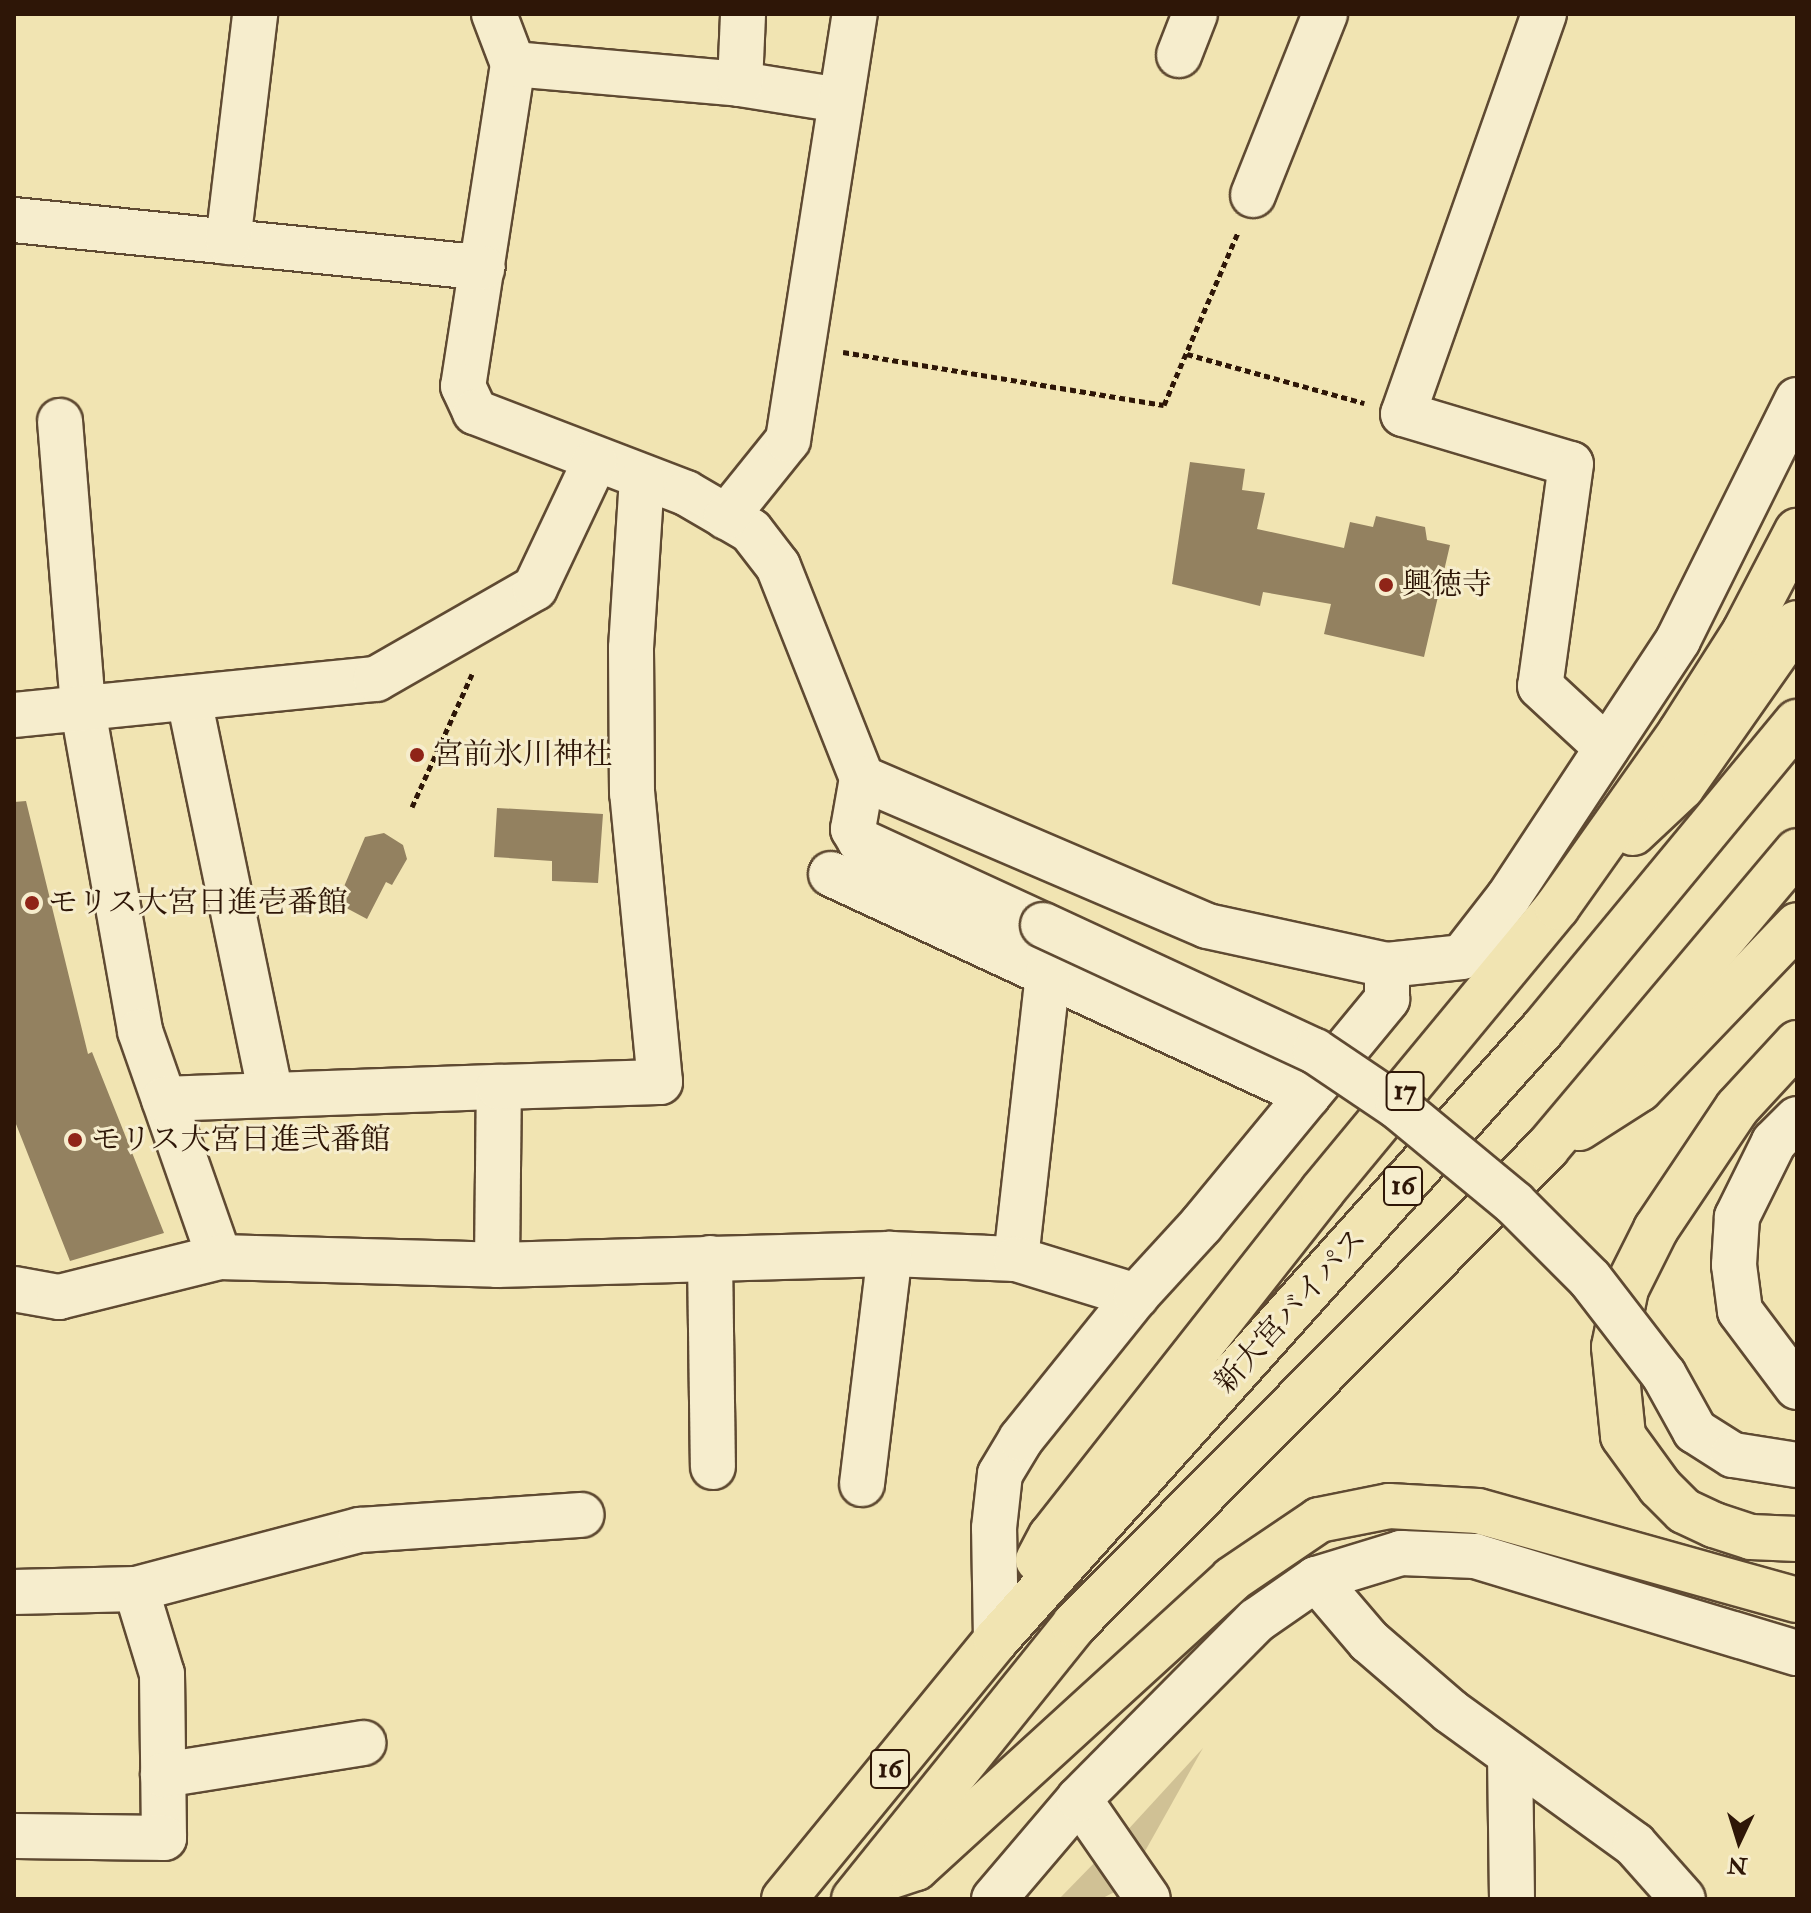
<!DOCTYPE html>
<meta charset="utf-8">
<style>
body{margin:0}
#map{position:relative;width:1811px;height:1913px;overflow:hidden;background:#f1e4b2;font-family:"IM FELL Double Pica","Noto Serif JP",serif}
div>[style]{position:absolute}
.green>*{inset:0;background:#d0c195}
.building>*{inset:0;background:#938160}
.path>*{height:5px;margin-top:-2.5px;transform-origin:0;background:repeating-linear-gradient(90deg,#2e1607 0 6px,transparent 0 10px)}
.roads{filter:drop-shadow(2px 0 #5f4a32) drop-shadow(-2px 0 #5f4a32) drop-shadow(0 2px #5f4a32) drop-shadow(0 -2px #5f4a32)}
.minor>*{height:44px;margin:-22px;padding:0 22px;transform-origin:22px;border-radius:22px;background:#f6edcd}
.highway>*{height:44px;margin:-22px;padding:0 22px;transform-origin:22px;border-radius:22px;background:#f1e4b2}
.bridges{filter:drop-shadow(2px 0 #5f4a32) drop-shadow(-2px 0 #5f4a32) drop-shadow(0 2px #5f4a32) drop-shadow(0 -2px #5f4a32)}
.minor-bridge>*{height:44px;margin:-22px;padding:0 22px;transform-origin:22px;border-radius:22px;background:#f6edcd}
.dots>*{width:22px;height:22px;translate:-50% -50%;box-sizing:border-box;border:4px solid #f6edcd;border-radius:50%}
span{translate:-50% -50%;white-space:nowrap;text-align:center;line-height:1.15;-webkit-text-stroke:6px #f6edcd;paint-order:stroke}
.shield-label span{padding:2px 6px;background:#f6edcd;border:2px solid;border-radius:6px;-webkit-text-stroke-width:0}
.shield-label{font-size:28px;color:#2e1607;font-weight:700}
.poi-label{font-size:30px;color:#2e1607}
.left{translate:0 -50%;text-align:left}
.street-label{font-size:30px;color:#2e1607}
.frame{position:absolute;inset:0;border:16px solid #2e1607;pointer-events:none}
.north{position:absolute;left:1699px;top:1801px;width:80px;height:80px;-webkit-text-stroke:6px #f6edcd;paint-order:stroke;rotate:184deg;font-size:22px;font-weight:700;line-height:32px;text-align:center;color:#2e1607}
.north::after{content:'';display:block;margin:auto;width:28px;height:36px;background:#2e1607;clip-path:polygon(50% 0,100% 100%,50% 72%,0 100%)}
</style>
<div id="map">
<div class="green">
<i style="clip-path:polygon(1203px 1748px,1144px 1853px,1124px 1834px)"></i>
<i style="clip-path:polygon(1101px 1856px,1124px 1887px,1101px 1899px,1059px 1899px)"></i>
</div>
<div class="building">
<i style="clip-path:polygon(1190px 462px,1245px 469px,1242px 490px,1265px 493px,1257px 529px,1344px 548px,1350px 522px,1373px 527px,1376px 516px,1425px 527px,1427px 540px,1450px 545px,1424px 657px,1324px 634px,1331px 604px,1263px 592px,1260px 606px,1172px 584px)"></i>
<i style="clip-path:polygon(26px 801px,88px 1054px,92px 1052px,164px 1233px,70px 1261px,14px 1119px,14px 802px)"></i>
<i style="clip-path:polygon(497px 808px,603px 814px,598px 883px,552px 881px,552px 861px,494px 857px)"></i>
<i style="clip-path:polygon(384px 833px,403px 845px,407px 859px,392px 885px,386px 882px,367px 919px,337px 903px,365px 837px)"></i>
</div>
<div class="path">
<i style="left:843px;top:352px;width:325px;rotate:9.4deg"></i>
<i style="left:1164px;top:405px;width:188px;rotate:-66.8deg"></i>
<i style="left:1187px;top:354px;width:184px;rotate:15.5deg"></i>
<i style="left:412px;top:807px;width:146px;rotate:-65.7deg"></i>
</div>
<div class="roads">
<div class="minor">
<i style="left:494px;top:14px;width:53px;rotate:69.2deg"></i>
<i style="left:513px;top:64px;width:326px;rotate:98.8deg"></i>
<i style="left:463px;top:386px;width:29px;rotate:65deg"></i>
<i style="left:475px;top:412px;width:226px;rotate:21deg"></i>
<i style="left:686px;top:493px;width:75px;rotate:30.3deg"></i>
<i style="left:751px;top:531px;width:44px;rotate:52.4deg"></i>
<i style="left:778px;top:566px;width:228px;rotate:68.4deg"></i>
<i style="left:862px;top:778px;width:52px;rotate:100deg"></i>
<i style="left:853px;top:829px;width:14px;rotate:60deg"></i>
<i style="left:860px;top:841px;width:201px;rotate:24.7deg"></i>
<i style="left:1544px;top:14px;width:424px;rotate:109.4deg"></i>
<i style="left:1403px;top:414px;width:175px;rotate:16.6deg"></i>
<i style="left:1571px;top:464px;width:224px;rotate:97.9deg"></i>
<i style="left:1540px;top:686px;width:91px;rotate:42.8deg"></i>
<i style="left:1179px;top:55px;width:44px;rotate:-68.7deg"></i>
<i style="left:513px;top:64px;width:228px;rotate:5deg"></i>
<i style="left:740px;top:84px;width:101px;rotate:9.1deg"></i>
<i style="left:740px;top:84px;width:70px;rotate:-87.5deg"></i>
<i style="left:1253px;top:195px;width:195px;rotate:-68.3deg"></i>
<i style="left:14px;top:220px;width:471px;rotate:5.8deg"></i>
<i style="left:228px;top:242px;width:230px;rotate:-83.2deg"></i>
<i style="left:60px;top:421px;width:290px;rotate:85.4deg"></i>
<i style="left:83px;top:710px;width:326px;rotate:79.9deg"></i>
<i style="left:140px;top:1031px;width:239px;rotate:70.7deg"></i>
<i style="left:726px;top:517px;width:99px;rotate:-51.2deg"></i>
<i style="left:788px;top:440px;width:431px;rotate:-81.1deg"></i>
<i style="left:189px;top:699px;width:404px;rotate:78.3deg"></i>
<i style="left:14px;top:715px;width:364px;rotate:-5.7deg"></i>
<i style="left:376px;top:679px;width:183px;rotate:-29.8deg"></i>
<i style="left:535px;top:588px;width:140px;rotate:-64.7deg"></i>
<i style="left:862px;top:778px;width:375px;rotate:23.2deg"></i>
<i style="left:1207px;top:926px;width:184px;rotate:12.2deg"></i>
<i style="left:1387px;top:965px;width:75px;rotate:-6.1deg"></i>
<i style="left:1462px;top:957px;width:75px;rotate:-52.1deg"></i>
<i style="left:1508px;top:898px;width:309px;rotate:-56.6deg"></i>
<i style="left:1678px;top:640px;width:268px;rotate:-63.6deg"></i>
<i style="left:831px;top:874px;width:526px;rotate:24.86deg"></i>
<i style="left:164px;top:1099px;width:335px;rotate:-2.1deg"></i>
<i style="left:1797px;top:1119px;width:33px;rotate:135deg"></i>
<i style="left:1774px;top:1142px;width:84px;rotate:116.3deg"></i>
<i style="left:1737px;top:1217px;width:48px;rotate:93.6deg"></i>
<i style="left:1734px;top:1265px;width:46px;rotate:82.6deg"></i>
<i style="left:1740px;top:1311px;width:95px;rotate:53.1deg"></i>
<i style="left:710px;top:1258px;width:209px;rotate:89.2deg"></i>
<i style="left:1016px;top:1259px;width:286px;rotate:-83.6deg"></i>
<i style="left:497px;top:1265px;width:178px;rotate:-89.4deg"></i>
<i style="left:499px;top:1087px;width:161px;rotate:-1.8deg"></i>
<i style="left:660px;top:1082px;width:290px;rotate:-95.5deg"></i>
<i style="left:632px;top:793px;width:145px;rotate:-90.4deg"></i>
<i style="left:631px;top:648px;width:168px;rotate:-86.3deg"></i>
<i style="left:14px;top:1289px;width:46px;rotate:10.1deg"></i>
<i style="left:59px;top:1297px;width:165px;rotate:-14deg"></i>
<i style="left:219px;top:1257px;width:278px;rotate:1.6deg"></i>
<i style="left:497px;top:1265px;width:393px;rotate:-1.6deg"></i>
<i style="left:890px;top:1254px;width:126px;rotate:2.3deg"></i>
<i style="left:1016px;top:1259px;width:126px;rotate:17.1deg"></i>
<i style="left:862px;top:1484px;width:232px;rotate:-83.1deg"></i>
<i style="left:1316px;top:1579px;width:82px;rotate:49.5deg"></i>
<i style="left:1369px;top:1641px;width:107px;rotate:40.8deg"></i>
<i style="left:1450px;top:1711px;width:228px;rotate:35.9deg"></i>
<i style="left:1635px;top:1845px;width:72px;rotate:48.4deg"></i>
<i style="left:136px;top:1589px;width:232px;rotate:-14.8deg"></i>
<i style="left:360px;top:1530px;width:222px;rotate:-3.9deg"></i>
<i style="left:14px;top:1592px;width:122px;rotate:-1.4deg"></i>
<i style="left:136px;top:1589px;width:89px;rotate:73deg"></i>
<i style="left:162px;top:1674px;width:164px;rotate:89.3deg"></i>
<i style="left:164px;top:1838px;width:150px;rotate:-179.2deg"></i>
<i style="left:996px;top:1640px;width:112px;rotate:-91deg"></i>
<i style="left:994px;top:1528px;width:54px;rotate:-83.7deg"></i>
<i style="left:1000px;top:1474px;width:41px;rotate:-59deg"></i>
<i style="left:1021px;top:1439px;width:184px;rotate:-51.2deg"></i>
<i style="left:1136px;top:1296px;width:96px;rotate:-47.5deg"></i>
<i style="left:1201px;top:1225px;width:293px;rotate:-50.5deg"></i>
<i style="left:1387px;top:999px;width:34px;rotate:-90deg"></i>
<i style="left:1510px;top:1755px;width:144px;rotate:89.2deg"></i>
<i style="left:163px;top:1775px;width:203px;rotate:-9.1deg"></i>
<i style="left:1079px;top:1799px;width:121px;rotate:55.4deg"></i>
<i style="left:994px;top:1899px;width:131px;rotate:-49.6deg"></i>
<i style="left:1079px;top:1799px;width:252px;rotate:-45.2deg"></i>
<i style="left:1257px;top:1620px;width:72px;rotate:-34.8deg"></i>
<i style="left:1316px;top:1579px;width:89px;rotate:-17deg"></i>
<i style="left:1401px;top:1553px;width:74px;rotate:2.3deg"></i>
<i style="left:1475px;top:1556px;width:336px;rotate:16.8deg"></i>
</div>
<div class="highway">
<i style="left:1633px;top:833px;width:67px;rotate:-43.2deg"></i>
<i style="left:1682px;top:787px;width:200px;rotate:-55deg"></i>
<i style="left:1797px;top:1043px;width:88px;rotate:132.7deg"></i>
<i style="left:1737px;top:1108px;width:146px;rotate:123.8deg"></i>
<i style="left:1656px;top:1229px;width:67px;rotate:116.6deg"></i>
<i style="left:1626px;top:1289px;width:59px;rotate:101.7deg"></i>
<i style="left:1614px;top:1347px;width:89px;rotate:84.2deg"></i>
<i style="left:1623px;top:1436px;width:63px;rotate:54deg"></i>
<i style="left:1660px;top:1487px;width:34px;rotate:45deg"></i>
<i style="left:1684px;top:1511px;width:33px;rotate:25deg"></i>
<i style="left:1714px;top:1525px;width:39px;rotate:18deg"></i>
<i style="left:1751px;top:1537px;width:46px;rotate:2.5deg"></i>
<i style="left:1579px;top:1128px;width:72px;rotate:-32.6deg"></i>
<i style="left:1640px;top:1089px;width:227px;rotate:-46.2deg"></i>
<i style="left:1038px;top:1560px;width:27px;rotate:-62deg"></i>
<i style="left:1051px;top:1536px;width:440px;rotate:-51.8deg"></i>
<i style="left:1323px;top:1190px;width:367px;rotate:-50.4deg"></i>
<i style="left:1557px;top:907px;width:213px;rotate:-54.7deg"></i>
<i style="left:1680px;top:733px;width:121px;rotate:-57.5deg"></i>
<i style="left:1745px;top:631px;width:113px;rotate:-62.5deg"></i>
<i style="left:874px;top:1882px;width:44px;rotate:-18.4deg"></i>
<i style="left:916px;top:1868px;width:428px;rotate:-42.4deg"></i>
<i style="left:1232px;top:1579px;width:105px;rotate:-34.1deg"></i>
<i style="left:1319px;top:1520px;width:71px;rotate:-11.3deg"></i>
<i style="left:1389px;top:1506px;width:89px;rotate:3.2deg"></i>
<i style="left:1478px;top:1511px;width:331px;rotate:15.6deg"></i>
<i style="left:784px;top:1899px;width:335px;rotate:-50.7deg"></i>
<i style="left:996px;top:1640px;width:819px;rotate:-48.17deg"></i>
<i style="left:1542px;top:1030px;width:400px;rotate:-50.4deg"></i>
<i style="left:854px;top:1899px;width:351px;rotate:-51.2deg"></i>
<i style="left:1074px;top:1625px;width:672px;rotate:-45.24deg"></i>
<i style="left:1547px;top:1148px;width:388px;rotate:-49.9deg"></i>
</div>
</div>
<div class="bridges">
<div class="minor-bridge">
<i style="left:1043px;top:925px;width:300px;rotate:24.9deg"></i>
<i style="left:1315px;top:1051px;width:100px;rotate:34deg"></i>
<i style="left:1398px;top:1107px;width:151px;rotate:39.6deg"></i>
<i style="left:1514px;top:1203px;width:107px;rotate:45deg"></i>
<i style="left:1590px;top:1279px;width:121px;rotate:52.4deg"></i>
<i style="left:1664px;top:1375px;width:64px;rotate:61deg"></i>
<i style="left:1695px;top:1431px;width:45px;rotate:32.3deg"></i>
<i style="left:1733px;top:1455px;width:65px;rotate:8.9deg"></i>
</div>
</div>
<div class="dots">
<i style="left:1386px;top:585px;background:#8f2418"></i>
<i style="left:417px;top:755px;background:#8f2418"></i>
<i style="left:32px;top:903px;background:#8f2418"></i>
<i style="left:75px;top:1140px;background:#8f2418"></i>
</div>
<div class="shield-label">
<span style="left:1405px;top:1091px">17</span>
<span style="left:1403px;top:1186px">16</span>
<span style="left:890px;top:1769px">16</span>
</div>
<div class="poi-label">
<span class="left" style="left:1402px;top:585px">興徳寺</span>
<span class="left" style="left:433px;top:755px">宮前氷川神社</span>
<span class="left" style="left:48px;top:903px">モリス大宮日進壱番館</span>
<span class="left" style="left:91px;top:1140px">モリス大宮日進弐番館</span>
</div>
<div class="street-label">
<span style="left:1291px;top:1311px;rotate:-48deg">新大宮バイパス</span>
</div>
<div class="frame"></div>
<div class="north">N</div>
</div>
